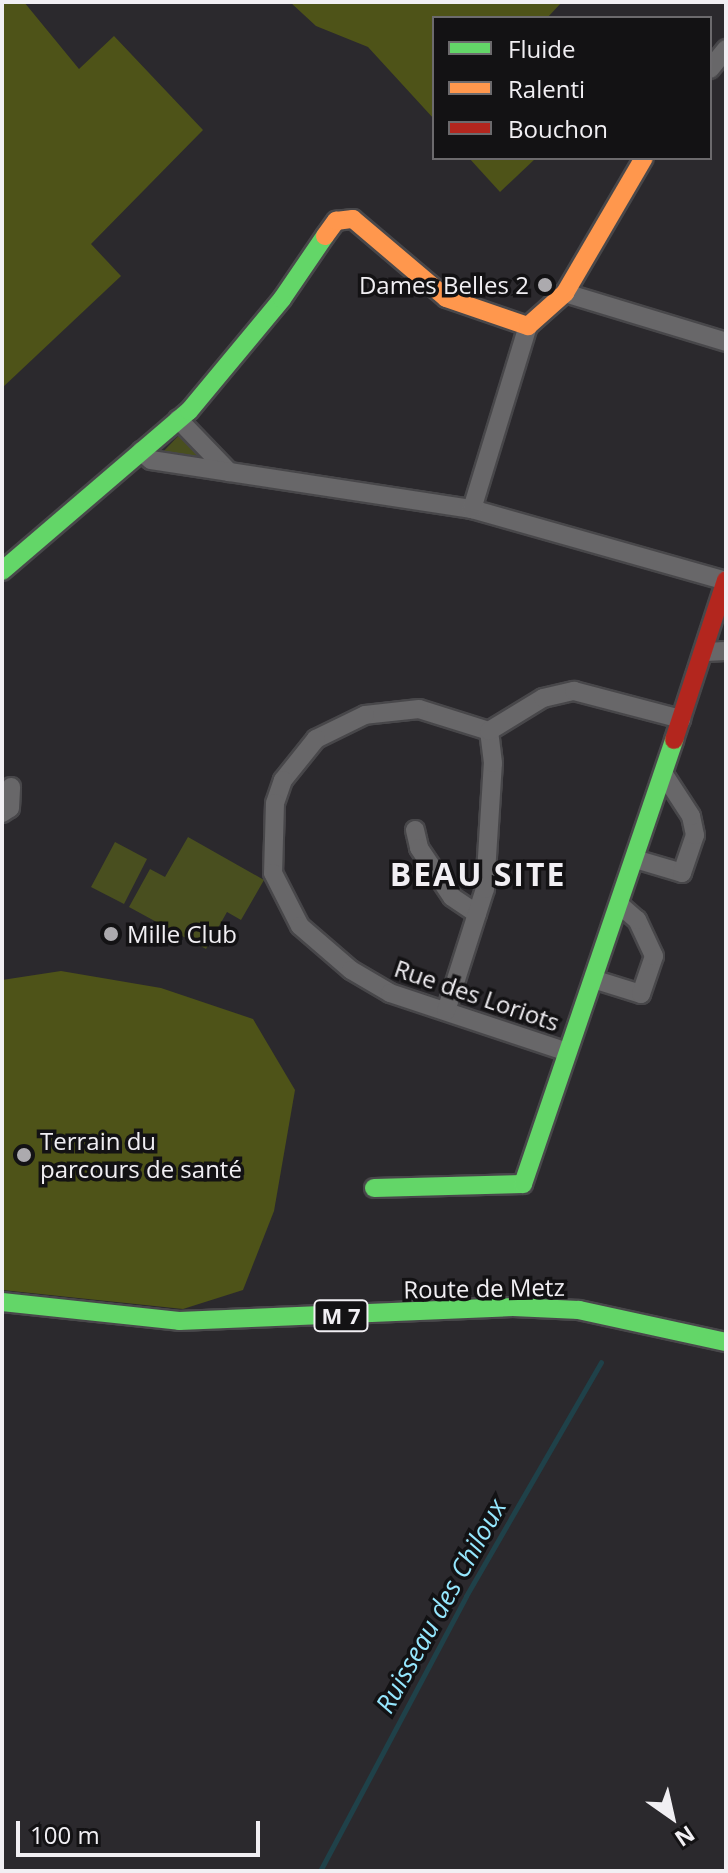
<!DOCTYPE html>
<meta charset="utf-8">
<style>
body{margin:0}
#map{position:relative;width:728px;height:1873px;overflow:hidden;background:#2b292d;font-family:"Open Sans",sans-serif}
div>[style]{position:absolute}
.green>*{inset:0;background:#494f1f}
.forest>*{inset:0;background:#4e5318}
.stream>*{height:5px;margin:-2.5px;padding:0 2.5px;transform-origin:2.5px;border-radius:2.5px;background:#1f4149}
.roads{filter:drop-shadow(2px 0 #48474a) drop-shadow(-2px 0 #48474a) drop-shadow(0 2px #48474a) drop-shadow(0 -2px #48474a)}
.street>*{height:18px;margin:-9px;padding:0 9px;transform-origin:9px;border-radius:9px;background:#686769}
.fast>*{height:18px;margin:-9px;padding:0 9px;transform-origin:9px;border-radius:9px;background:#63d668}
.slow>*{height:18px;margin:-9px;padding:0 9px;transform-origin:9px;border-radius:9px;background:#ff974d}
.jam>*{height:18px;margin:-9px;padding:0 9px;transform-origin:9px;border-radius:9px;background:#b3261e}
.dots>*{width:22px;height:22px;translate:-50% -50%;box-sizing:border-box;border:4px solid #131214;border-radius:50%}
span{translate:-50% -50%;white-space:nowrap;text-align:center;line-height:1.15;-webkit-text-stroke:7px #131214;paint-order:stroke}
.shield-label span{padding:2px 6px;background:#131214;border:2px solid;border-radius:6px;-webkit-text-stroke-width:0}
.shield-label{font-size:22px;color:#f1eff3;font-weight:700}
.poi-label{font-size:24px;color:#f1eff3}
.right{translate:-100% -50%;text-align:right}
.left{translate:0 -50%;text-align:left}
.street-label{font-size:24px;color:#f1eff3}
.water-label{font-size:26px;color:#95e7fe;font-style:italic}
.district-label{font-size:32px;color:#f1eff3;font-weight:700;letter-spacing:2px}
.frame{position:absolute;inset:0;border:4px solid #f1eff3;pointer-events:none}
.legend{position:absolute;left:432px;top:16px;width:280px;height:144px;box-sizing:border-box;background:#131214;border:2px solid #6c6a6d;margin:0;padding:10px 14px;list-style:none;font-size:24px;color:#f1eff3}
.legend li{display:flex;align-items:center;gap:16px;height:40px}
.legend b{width:40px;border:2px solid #6c6a6d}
.north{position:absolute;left:632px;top:1777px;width:80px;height:80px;-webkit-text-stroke:6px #131214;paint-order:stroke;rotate:146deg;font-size:22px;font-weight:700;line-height:32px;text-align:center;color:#f1eff3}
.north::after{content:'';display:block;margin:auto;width:28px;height:36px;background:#f1eff3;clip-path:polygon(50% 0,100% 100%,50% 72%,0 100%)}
.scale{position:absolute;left:16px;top:1821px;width:244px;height:36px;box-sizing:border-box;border:4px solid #f1eff3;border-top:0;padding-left:10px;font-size:24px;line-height:28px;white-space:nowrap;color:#f1eff3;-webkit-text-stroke:6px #131214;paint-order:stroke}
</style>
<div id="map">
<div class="green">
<i style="clip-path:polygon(181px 433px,206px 456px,205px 462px,160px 455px)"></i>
<i style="clip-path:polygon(188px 837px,264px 880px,241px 920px,227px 912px,206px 949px,129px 907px,150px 869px,165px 877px)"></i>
<i style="clip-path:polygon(115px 842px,147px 859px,124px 904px,91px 887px)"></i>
</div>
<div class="forest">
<i style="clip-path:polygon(2px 2px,24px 2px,79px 69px,114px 36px,203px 130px,91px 244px,121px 276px,2px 388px)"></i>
<i style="clip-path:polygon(290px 2px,562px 2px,547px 18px,434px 18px,434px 119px,368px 47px,316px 26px)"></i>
<i style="clip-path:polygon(469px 158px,536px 158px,500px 192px)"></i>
<i style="clip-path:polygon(61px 971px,161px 988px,253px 1019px,295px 1090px,274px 1211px,243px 1290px,183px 1309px,2px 1290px,2px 980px)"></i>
</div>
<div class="stream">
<i style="left:320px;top:1871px;width:311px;rotate:-62deg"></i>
<i style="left:466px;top:1596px;width:270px;rotate:-60deg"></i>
</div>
<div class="roads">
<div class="street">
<i style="left:710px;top:69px;width:26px;rotate:-51deg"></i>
<i style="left:565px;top:293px;width:168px;rotate:16.9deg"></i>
<i style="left:178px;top:419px;width:74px;rotate:46.1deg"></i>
<i style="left:141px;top:451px;width:13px;rotate:42deg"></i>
<i style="left:151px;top:460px;width:325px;rotate:8.7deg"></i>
<i style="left:472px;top:509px;width:264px;rotate:15.8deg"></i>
<i style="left:472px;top:509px;width:191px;rotate:-73deg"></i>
<i style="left:705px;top:652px;width:21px;rotate:-3deg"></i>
<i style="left:489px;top:731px;width:73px;rotate:-162.6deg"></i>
<i style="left:419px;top:709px;width:54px;rotate:173.7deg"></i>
<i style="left:365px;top:715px;width:55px;rotate:153.9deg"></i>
<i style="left:316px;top:739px;width:53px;rotate:128.8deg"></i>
<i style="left:283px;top:780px;width:24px;rotate:109deg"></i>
<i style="left:275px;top:803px;width:70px;rotate:91.6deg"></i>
<i style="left:273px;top:873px;width:59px;rotate:63deg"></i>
<i style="left:300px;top:926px;width:67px;rotate:40.8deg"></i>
<i style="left:351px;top:970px;width:45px;rotate:30.5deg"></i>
<i style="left:390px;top:993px;width:187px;rotate:18.4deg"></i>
<i style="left:2px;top:813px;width:9px;rotate:-32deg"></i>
<i style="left:10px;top:808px;width:21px;rotate:-87deg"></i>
<i style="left:415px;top:830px;width:18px;rotate:77deg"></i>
<i style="left:419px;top:848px;width:59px;rotate:56deg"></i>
<i style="left:452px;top:897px;width:30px;rotate:34deg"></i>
<i style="left:635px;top:859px;width:49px;rotate:16.6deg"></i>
<i style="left:682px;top:873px;width:40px;rotate:-71.1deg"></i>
<i style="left:695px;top:835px;width:19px;rotate:-102deg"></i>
<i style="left:691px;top:816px;width:51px;rotate:-123.1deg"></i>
<i style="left:596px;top:980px;width:47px;rotate:17.3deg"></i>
<i style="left:641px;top:994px;width:40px;rotate:-71.1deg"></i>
<i style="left:654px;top:956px;width:40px;rotate:-115deg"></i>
<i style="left:637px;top:920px;width:23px;rotate:-139deg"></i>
<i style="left:446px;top:1011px;width:128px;rotate:-72.3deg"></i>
<i style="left:485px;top:889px;width:126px;rotate:-86.4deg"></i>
<i style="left:493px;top:763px;width:32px;rotate:-97deg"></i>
<i style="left:489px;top:731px;width:63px;rotate:-31.4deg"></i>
<i style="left:543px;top:698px;width:32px;rotate:-13deg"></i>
<i style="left:574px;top:691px;width:111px;rotate:14.7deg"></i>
</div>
<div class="fast">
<i style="left:2px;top:571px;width:246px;rotate:-40.6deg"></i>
<i style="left:189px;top:411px;width:146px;rotate:-50.3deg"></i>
<i style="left:282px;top:299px;width:76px;rotate:-55.7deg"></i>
<i style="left:374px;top:1188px;width:149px;rotate:-1.5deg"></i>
<i style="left:523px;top:1184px;width:469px;rotate:-71.2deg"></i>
<i style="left:2px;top:1302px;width:178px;rotate:6.1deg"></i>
<i style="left:179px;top:1321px;width:334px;rotate:-2.4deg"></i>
<i style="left:513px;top:1307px;width:66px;rotate:2.6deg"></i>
<i style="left:579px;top:1310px;width:150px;rotate:12.3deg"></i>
</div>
<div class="slow">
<i style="left:325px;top:236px;width:19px;rotate:-54deg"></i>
<i style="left:336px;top:221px;width:17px;rotate:-7deg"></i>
<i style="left:353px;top:219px;width:122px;rotate:40.3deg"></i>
<i style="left:446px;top:298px;width:87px;rotate:18.9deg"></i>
<i style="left:528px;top:326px;width:50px;rotate:-41.7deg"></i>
<i style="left:565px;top:293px;width:156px;rotate:-59.7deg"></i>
</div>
<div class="jam">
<i style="left:674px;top:740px;width:168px;rotate:-72deg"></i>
</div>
</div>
<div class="dots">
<i style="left:545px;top:285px;background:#acaaae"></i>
<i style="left:111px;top:934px;background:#acaaae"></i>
<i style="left:24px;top:1155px;background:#acaaae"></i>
</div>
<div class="shield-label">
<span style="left:341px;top:1316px">M 7</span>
</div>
<div class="poi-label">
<span class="right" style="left:529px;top:285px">Dames Belles 2</span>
<span class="left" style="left:127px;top:934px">Mille Club</span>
<span class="left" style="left:40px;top:1155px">Terrain du<br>parcours de santé</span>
</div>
<div class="street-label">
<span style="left:477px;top:995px;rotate:19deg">Rue des Loriots</span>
<span style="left:484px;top:1288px;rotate:-1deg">Route de Metz</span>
</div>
<div class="water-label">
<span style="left:441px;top:1606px;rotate:-61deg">Ruisseau des Chiloux</span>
</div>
<div class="district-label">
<span style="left:478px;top:874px">BEAU SITE</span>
</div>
<div class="frame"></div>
<ul class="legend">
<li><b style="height:10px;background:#63d668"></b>Fluide</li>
<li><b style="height:10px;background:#ff974d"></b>Ralenti</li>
<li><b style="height:10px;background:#b3261e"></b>Bouchon</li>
</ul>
<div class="north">N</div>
<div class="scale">100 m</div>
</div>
